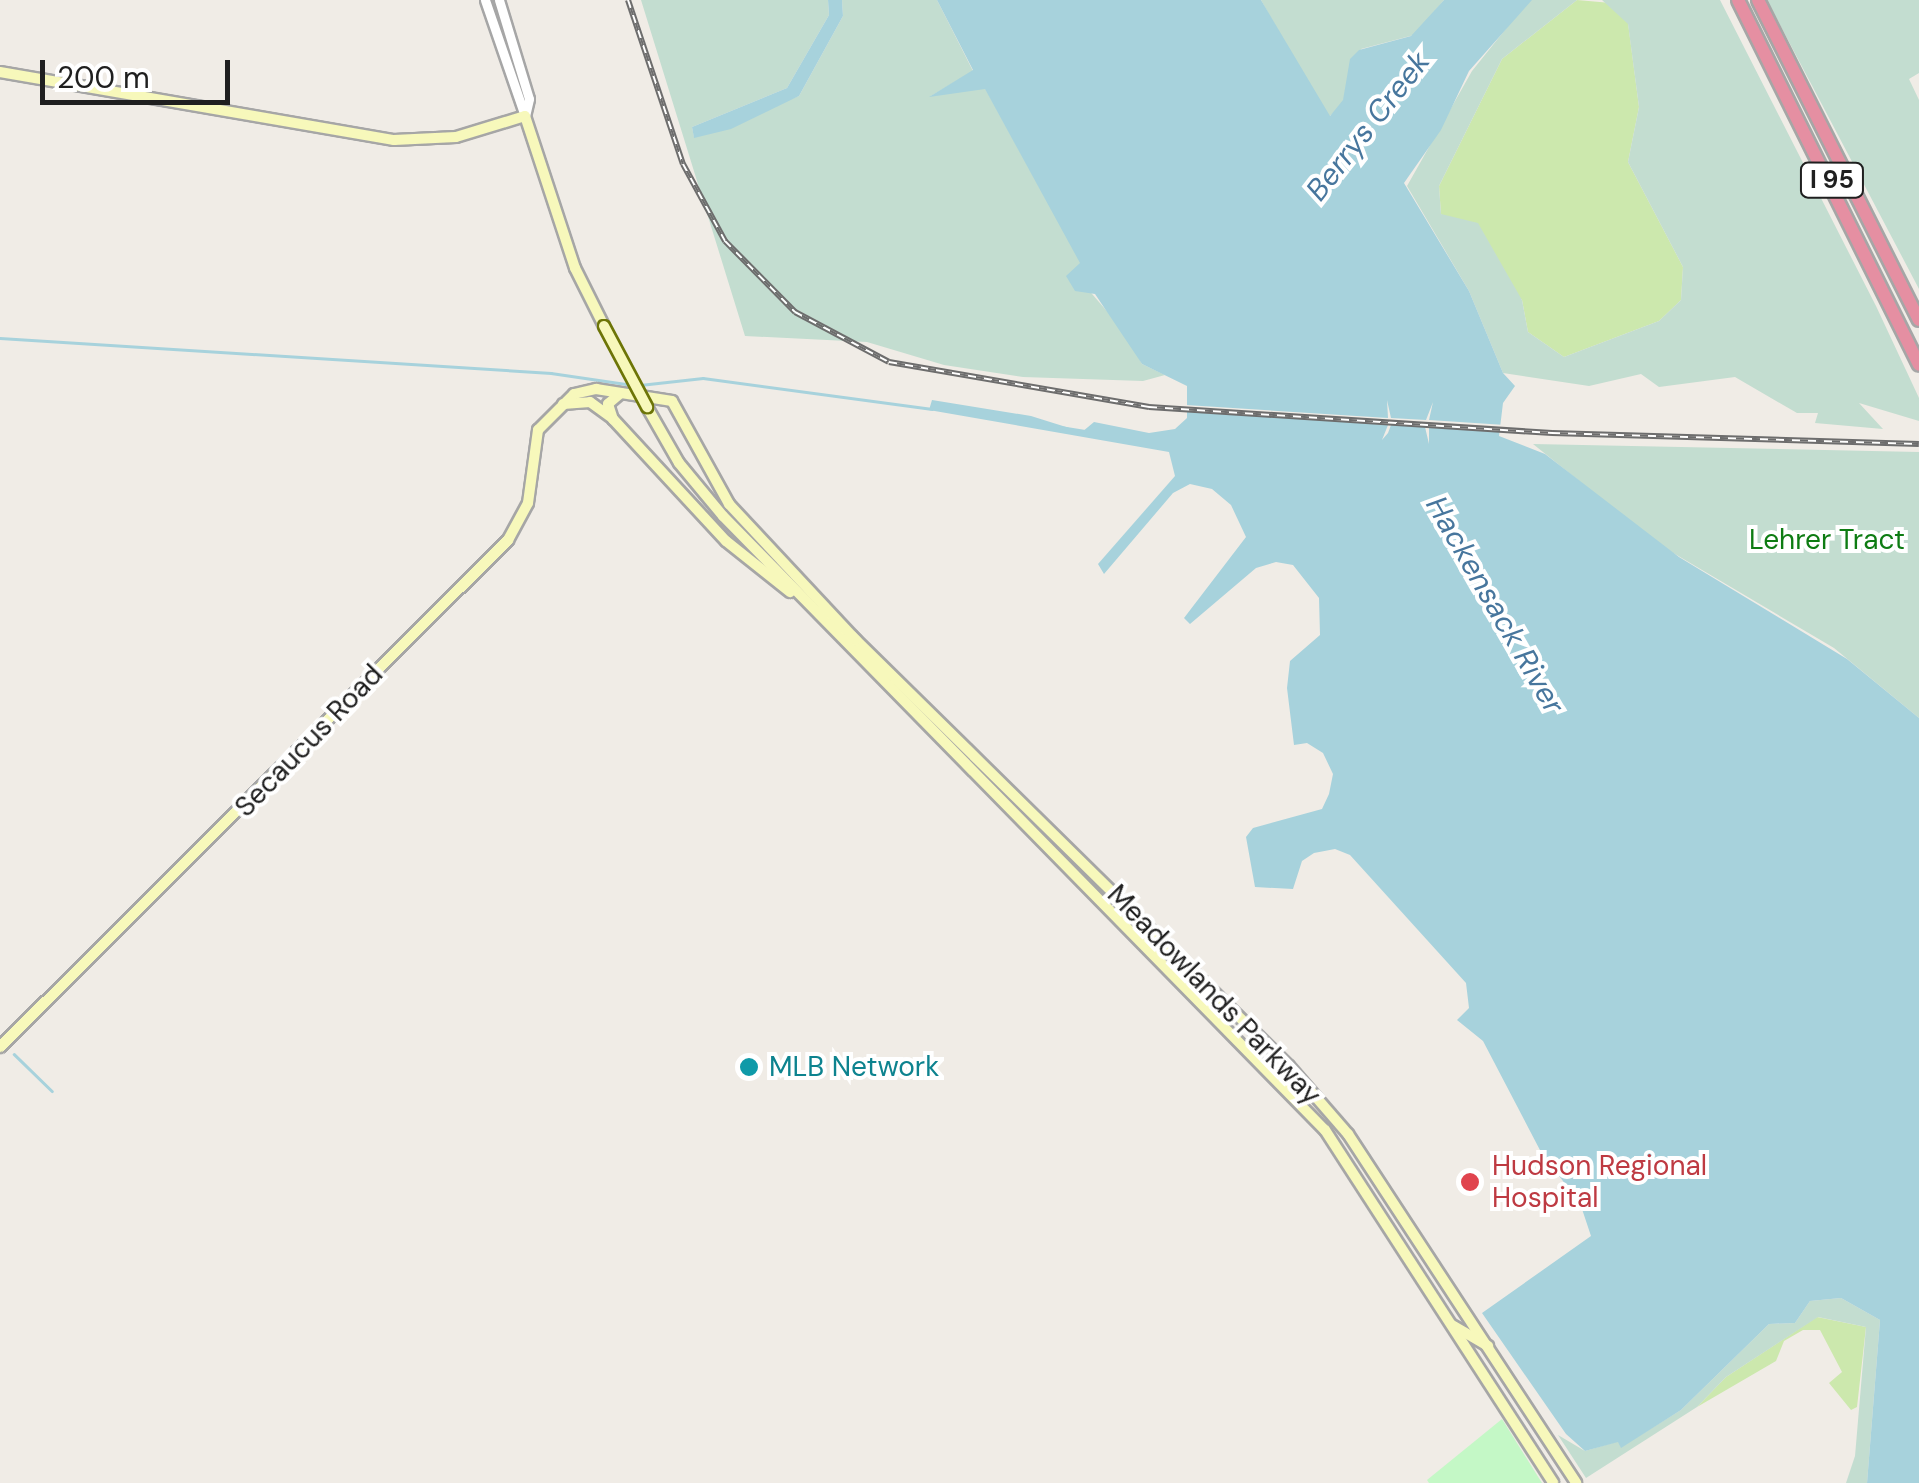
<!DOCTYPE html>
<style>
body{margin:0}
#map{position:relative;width:1919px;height:1483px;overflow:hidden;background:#f0ece6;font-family:"DM Sans",sans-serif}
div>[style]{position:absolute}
.grass>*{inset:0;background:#cce8ad}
.wetland>*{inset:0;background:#c3ddd0}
.park>*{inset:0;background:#c4f8c6}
.water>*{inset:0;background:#a7d2dc}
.pier>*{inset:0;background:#f0ece6}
.stream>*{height:2.5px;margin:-1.25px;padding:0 1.25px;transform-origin:1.25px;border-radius:1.25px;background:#a7d2dc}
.roads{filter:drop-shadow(2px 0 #a6a6a6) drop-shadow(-2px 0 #a6a6a6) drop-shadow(0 2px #a6a6a6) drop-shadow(0 -2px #a6a6a6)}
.tertiary>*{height:9px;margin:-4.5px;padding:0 4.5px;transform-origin:4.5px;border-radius:4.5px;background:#fff}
.secondary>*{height:10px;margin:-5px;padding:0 5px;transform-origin:5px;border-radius:5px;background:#f7f8bb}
.motorway>*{height:12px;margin:-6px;padding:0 6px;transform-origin:6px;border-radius:6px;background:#e58fa2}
.rail>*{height:6px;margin-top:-3px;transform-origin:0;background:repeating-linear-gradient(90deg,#fff 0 8px,#6d6d6d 0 16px);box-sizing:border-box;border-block:2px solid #6d6d6d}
.bridges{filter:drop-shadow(2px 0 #6d7507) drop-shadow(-2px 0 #6d7507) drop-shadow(0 2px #6d7507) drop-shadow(0 -2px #6d7507)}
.secondary-bridge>*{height:10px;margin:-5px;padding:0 5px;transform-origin:5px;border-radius:5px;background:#f7f8bb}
.dots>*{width:28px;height:28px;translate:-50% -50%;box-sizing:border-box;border:5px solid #fff;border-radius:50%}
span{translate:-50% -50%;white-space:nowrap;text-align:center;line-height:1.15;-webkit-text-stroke:8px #fff;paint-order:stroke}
.shield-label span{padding:2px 8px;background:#fff;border:2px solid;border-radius:8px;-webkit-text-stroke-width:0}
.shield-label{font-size:25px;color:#1f1f1f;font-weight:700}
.park-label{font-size:28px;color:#0e7c13}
.street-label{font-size:28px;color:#1f1f1f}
.culture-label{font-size:28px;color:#0d838f}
.left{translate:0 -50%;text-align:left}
.health-label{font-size:28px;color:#be3a42}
.water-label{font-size:30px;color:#47769d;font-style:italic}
.scale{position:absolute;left:40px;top:60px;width:190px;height:45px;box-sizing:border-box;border:5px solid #1f1f1f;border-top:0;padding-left:12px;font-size:30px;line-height:35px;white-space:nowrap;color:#1f1f1f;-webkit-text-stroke:8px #fff;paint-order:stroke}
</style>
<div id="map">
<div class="grass">
<i style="clip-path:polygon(1577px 0,1611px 3px,1628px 23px,1639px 107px,1628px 162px,1683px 267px,1681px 300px,1659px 321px,1564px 357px,1528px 332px,1522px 300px,1441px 214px,1439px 186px,1502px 59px)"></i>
<i style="clip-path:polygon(1817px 1317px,1866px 1327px,1857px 1407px,1851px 1410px,1829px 1383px,1842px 1372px,1820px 1330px,1803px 1330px,1784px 1341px,1776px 1361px,1697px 1407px,1726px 1377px)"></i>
</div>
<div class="wetland">
<i style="clip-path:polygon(641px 0,828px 0,829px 15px,787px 88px,692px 127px,694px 137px,799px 96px,843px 16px,842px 0,937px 0,973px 71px,931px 96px,985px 88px,1081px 263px,1074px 273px,1124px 331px,1142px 364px,1165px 375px,1143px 381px,1023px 377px,944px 365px,867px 342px,745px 336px)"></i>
<i style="clip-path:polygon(1261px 0,1444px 0,1414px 35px,1361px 49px,1341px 107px,1327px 118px)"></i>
<i style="clip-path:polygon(1529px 0,1577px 0,1502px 59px,1439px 186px,1441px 214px,1478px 223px,1522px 300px,1528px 332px,1564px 357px,1659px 321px,1681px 300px,1683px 267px,1628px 162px,1639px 107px,1628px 24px,1602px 0,1720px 0,1876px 306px,1919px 398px,1919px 421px,1859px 403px,1883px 429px,1815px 423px,1818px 413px,1797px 413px,1735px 377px,1659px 387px,1641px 374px,1589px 386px,1503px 373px,1469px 291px,1407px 186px,1472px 71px)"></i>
<i style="clip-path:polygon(1767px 0,1919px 0,1919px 73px,1909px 79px,1919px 100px,1919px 289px)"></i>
<i style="clip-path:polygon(1533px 444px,1919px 452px,1919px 718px,1834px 648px,1658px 544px)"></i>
<i style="clip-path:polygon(1841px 1298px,1880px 1320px,1867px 1483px,1846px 1483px,1855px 1456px,1866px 1327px,1818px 1317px,1726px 1377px,1697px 1407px,1586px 1478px,1558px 1435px,1585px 1451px,1619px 1441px,1621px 1447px,1681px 1410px,1769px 1324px,1795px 1323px,1810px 1301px)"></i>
</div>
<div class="park">
<i style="clip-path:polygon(1502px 1419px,1542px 1483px,1429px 1483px,1427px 1480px)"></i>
</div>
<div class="water">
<i style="clip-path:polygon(828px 0,842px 0,843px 16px,799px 96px,731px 129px,694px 138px,692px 127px,787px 88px,829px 15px)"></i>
<i style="clip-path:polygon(937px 0,1261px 0,1330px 116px,1343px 100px,1350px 59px,1359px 50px,1411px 36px,1444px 0,1532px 0,1469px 71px,1441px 130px,1404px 183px,1469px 291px,1503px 373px,1515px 386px,1503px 403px,1499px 436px,1545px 454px,1679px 557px,1847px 659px,1919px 718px,1919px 1483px,1867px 1483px,1880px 1320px,1841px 1298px,1810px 1301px,1795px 1323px,1769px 1324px,1681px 1410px,1621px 1448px,1618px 1442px,1585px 1451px,1566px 1434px,1482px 1313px,1591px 1236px,1580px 1203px,1542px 1154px,1483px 1041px,1457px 1020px,1469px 1008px,1466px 983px,1350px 855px,1335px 849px,1314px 853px,1302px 861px,1293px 889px,1255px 887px,1246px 837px,1253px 828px,1322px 809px,1329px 794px,1333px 774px,1323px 753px,1307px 743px,1294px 745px,1287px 688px,1290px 661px,1320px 635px,1319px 598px,1293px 565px,1276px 562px,1256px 568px,1190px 624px,1184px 618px,1246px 537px,1231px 505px,1212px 489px,1190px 484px,1173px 493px,1104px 574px,1098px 564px,1175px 476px,1169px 452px,929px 410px,932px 400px,1031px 416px,1082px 432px,1094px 422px,1149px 433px,1175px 429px,1187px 418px,1187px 386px,1142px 364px,1095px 294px,1075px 291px,1066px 276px,1080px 263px,985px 89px,929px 97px,973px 70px)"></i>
</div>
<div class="pier">
<i style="clip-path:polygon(1387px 400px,1391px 418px,1426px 420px,1433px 402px,1429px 420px,1505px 425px,1504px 432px,1429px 427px,1429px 444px,1425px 427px,1391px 425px,1388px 433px,1382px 440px,1388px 425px,1185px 411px,1186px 405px,1388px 418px)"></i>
</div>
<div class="stream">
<i style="left:0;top:338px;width:552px;rotate:3.63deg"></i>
<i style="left:551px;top:373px;width:82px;rotate:8.4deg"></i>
<i style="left:640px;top:385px;width:63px;rotate:-6.3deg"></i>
<i style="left:703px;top:378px;width:231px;rotate:7.7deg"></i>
<i style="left:1054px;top:426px;width:31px;rotate:9deg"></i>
<i style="left:14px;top:1054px;width:53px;rotate:44.2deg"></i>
</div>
<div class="roads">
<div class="tertiary">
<i style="left:485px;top:0;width:123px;rotate:71deg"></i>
<i style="left:499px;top:0;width:103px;rotate:73.1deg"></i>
<i style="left:529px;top:99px;width:17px;rotate:103deg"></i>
</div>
<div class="secondary">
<i style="left:0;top:72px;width:400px;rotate:9.8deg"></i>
<i style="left:394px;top:140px;width:62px;rotate:-2.8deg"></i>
<i style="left:456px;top:137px;width:72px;rotate:-16.9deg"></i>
<i style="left:525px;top:116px;width:160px;rotate:71.8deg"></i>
<i style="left:575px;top:268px;width:65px;rotate:63.4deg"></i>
<i style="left:621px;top:393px;width:17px;rotate:140deg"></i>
<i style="left:608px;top:404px;width:16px;rotate:72deg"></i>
<i style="left:613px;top:419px;width:166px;rotate:47.2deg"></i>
<i style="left:726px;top:541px;width:82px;rotate:38.6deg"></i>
<i style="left:563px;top:404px;width:27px;rotate:-4deg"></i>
<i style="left:590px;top:402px;width:26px;rotate:36deg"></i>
<i style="left:647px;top:407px;width:64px;rotate:60.3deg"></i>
<i style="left:679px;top:463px;width:69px;rotate:50.3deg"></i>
<i style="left:723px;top:516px;width:860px;rotate:45.57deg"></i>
<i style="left:1325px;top:1130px;width:420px;rotate:57.1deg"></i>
<i style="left:852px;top:636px;width:613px;rotate:44.54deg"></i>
<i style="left:1289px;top:1066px;width:90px;rotate:49.1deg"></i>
<i style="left:1348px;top:1134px;width:417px;rotate:56.8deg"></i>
<i style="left:0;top:1047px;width:718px;rotate:-44.94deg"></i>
<i style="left:508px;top:540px;width:42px;rotate:-61.6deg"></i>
<i style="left:528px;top:503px;width:74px;rotate:-82.2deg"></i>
<i style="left:538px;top:430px;width:51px;rotate:-45deg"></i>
<i style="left:574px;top:394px;width:23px;rotate:-13deg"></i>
<i style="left:596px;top:389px;width:77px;rotate:9deg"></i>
<i style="left:672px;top:401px;width:118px;rotate:61deg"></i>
<i style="left:729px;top:504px;width:186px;rotate:47deg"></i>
<i style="left:1452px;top:1325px;width:42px;rotate:30.3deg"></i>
</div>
<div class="motorway">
<i style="left:1738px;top:0;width:407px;rotate:63.6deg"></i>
<i style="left:1758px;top:0;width:358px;rotate:63.3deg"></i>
</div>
</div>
<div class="rail">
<i style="left:628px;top:0;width:173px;rotate:71.5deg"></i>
<i style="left:683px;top:164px;width:88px;rotate:61.4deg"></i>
<i style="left:725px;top:241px;width:100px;rotate:45.4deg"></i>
<i style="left:795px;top:312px;width:106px;rotate:28deg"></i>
<i style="left:889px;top:362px;width:264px;rotate:9.8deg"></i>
<i style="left:1149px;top:407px;width:404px;rotate:3.7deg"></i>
<i style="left:1552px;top:433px;width:367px;rotate:1.7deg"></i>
</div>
<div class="bridges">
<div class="secondary-bridge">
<i style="left:604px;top:326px;width:92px;rotate:62deg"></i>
</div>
</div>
<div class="dots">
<i style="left:749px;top:1067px;background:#0f9aa8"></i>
<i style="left:1470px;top:1182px;background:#e0444e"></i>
</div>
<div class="shield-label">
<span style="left:1832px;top:180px">I 95</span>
</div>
<div class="park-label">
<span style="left:1827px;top:540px">Lehrer Tract</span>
</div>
<div class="street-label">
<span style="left:309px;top:741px;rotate:-46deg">Secaucus Road</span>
<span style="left:1214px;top:995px;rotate:46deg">Meadowlands Parkway</span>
</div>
<div class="culture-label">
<span class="left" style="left:769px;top:1067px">MLB Network</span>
</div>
<div class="health-label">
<span class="left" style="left:1492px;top:1182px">Hudson Regional<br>Hospital</span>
</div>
<div class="water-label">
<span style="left:1368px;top:126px;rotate:-52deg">Berrys Creek</span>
<span style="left:1495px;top:605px;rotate:60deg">Hackensack River</span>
</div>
<div class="scale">200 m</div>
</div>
